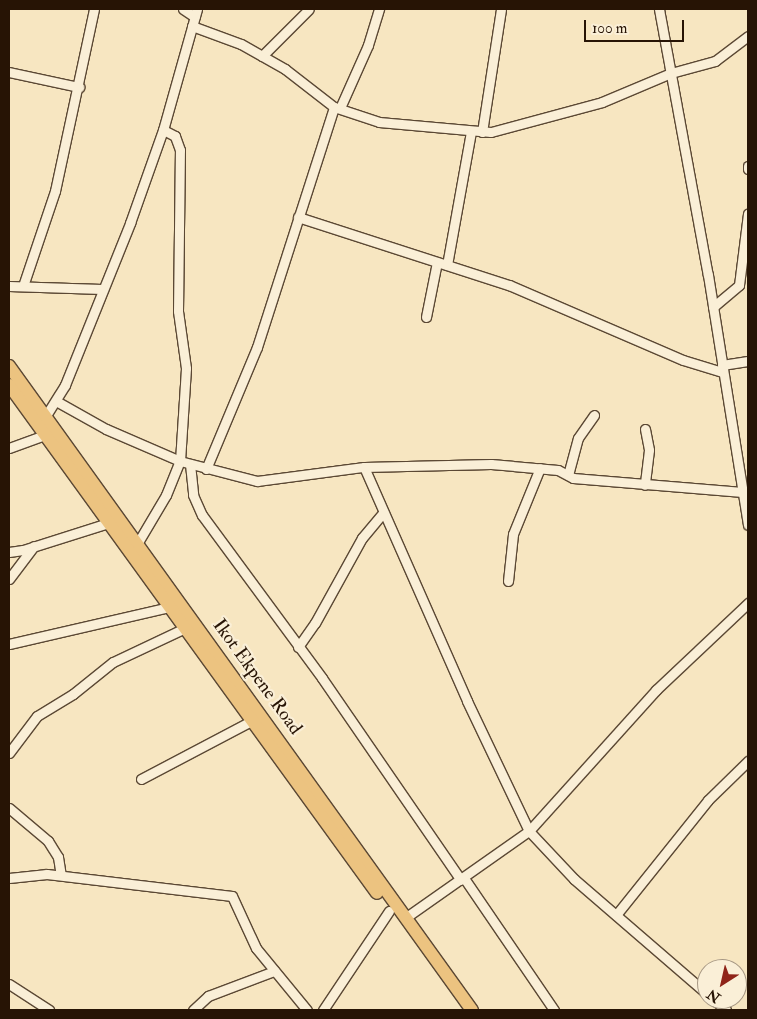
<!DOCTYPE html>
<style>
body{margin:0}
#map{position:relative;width:757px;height:1019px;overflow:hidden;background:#f7e6c1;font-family:"IM FELL Double Pica",serif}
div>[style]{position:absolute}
.roads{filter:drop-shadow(1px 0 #5b4834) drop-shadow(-1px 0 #5b4834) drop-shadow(0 1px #5b4834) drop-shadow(0 -1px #5b4834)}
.minor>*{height:9px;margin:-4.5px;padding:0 4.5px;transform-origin:4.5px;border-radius:4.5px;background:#faefd7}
.highway>*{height:12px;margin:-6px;padding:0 6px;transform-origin:6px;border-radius:6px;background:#ecc380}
span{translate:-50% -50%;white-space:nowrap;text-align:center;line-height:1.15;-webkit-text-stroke:4.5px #faefd7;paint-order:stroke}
.street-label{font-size:19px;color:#271405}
.frame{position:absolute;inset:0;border:10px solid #271405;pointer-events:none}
.north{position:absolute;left:697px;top:959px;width:50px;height:50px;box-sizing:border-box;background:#faefd7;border:1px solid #a69783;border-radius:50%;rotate:215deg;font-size:14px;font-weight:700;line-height:20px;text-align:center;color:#271405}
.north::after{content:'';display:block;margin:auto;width:18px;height:22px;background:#8f2418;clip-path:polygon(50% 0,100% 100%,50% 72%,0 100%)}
.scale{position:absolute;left:584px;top:20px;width:100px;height:22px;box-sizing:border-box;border:2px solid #271405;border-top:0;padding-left:6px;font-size:15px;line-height:18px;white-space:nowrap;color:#271405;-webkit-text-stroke:4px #faefd7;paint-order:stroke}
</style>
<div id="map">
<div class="roads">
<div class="minor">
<i style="left:183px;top:9px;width:14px;rotate:34deg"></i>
<i style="left:659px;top:9px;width:270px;rotate:79.6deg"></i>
<i style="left:708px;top:275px;width:253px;rotate:80.9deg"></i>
<i style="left:192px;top:26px;width:52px;rotate:20.2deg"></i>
<i style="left:241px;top:44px;width:51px;rotate:29.6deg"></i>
<i style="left:285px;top:69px;width:62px;rotate:37.8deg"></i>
<i style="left:334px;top:107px;width:47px;rotate:18.4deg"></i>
<i style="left:379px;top:122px;width:112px;rotate:5.1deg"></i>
<i style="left:491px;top:132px;width:115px;rotate:-15.1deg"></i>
<i style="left:602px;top:102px;width:75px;rotate:-22.8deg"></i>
<i style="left:671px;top:73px;width:46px;rotate:-15.3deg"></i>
<i style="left:715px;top:61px;width:41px;rotate:-37.1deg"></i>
<i style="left:262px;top:56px;width:66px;rotate:-45deg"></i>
<i style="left:9px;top:72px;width:72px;rotate:12.1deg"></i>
<i style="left:340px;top:108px;width:69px;rotate:-66deg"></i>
<i style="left:368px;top:45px;width:38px;rotate:-73deg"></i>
<i style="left:482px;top:132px;width:124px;rotate:-81.2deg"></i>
<i style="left:748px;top:169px;width:3px;rotate:-90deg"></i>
<i style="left:298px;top:217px;width:222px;rotate:17.9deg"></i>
<i style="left:509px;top:285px;width:189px;rotate:23.3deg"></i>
<i style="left:683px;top:360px;width:41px;rotate:17.1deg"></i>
<i style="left:447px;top:265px;width:136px;rotate:-79.8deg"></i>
<i style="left:9px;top:286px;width:93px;rotate:1.8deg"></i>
<i style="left:23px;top:286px;width:100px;rotate:-71.4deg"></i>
<i style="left:55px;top:191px;width:186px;rotate:-77.9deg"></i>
<i style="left:713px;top:307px;width:34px;rotate:-40deg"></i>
<i style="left:739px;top:285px;width:72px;rotate:-82.8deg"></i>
<i style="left:426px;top:317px;width:56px;rotate:-78.7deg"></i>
<i style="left:722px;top:365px;width:26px;rotate:-9deg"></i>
<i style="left:56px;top:401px;width:57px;rotate:29.2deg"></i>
<i style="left:106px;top:429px;width:81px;rotate:23.4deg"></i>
<i style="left:180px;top:461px;width:80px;rotate:14.6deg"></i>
<i style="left:257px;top:481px;width:108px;rotate:-7.5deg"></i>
<i style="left:364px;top:467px;width:127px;rotate:-1.4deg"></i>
<i style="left:491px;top:464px;width:67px;rotate:5.1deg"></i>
<i style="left:558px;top:470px;width:17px;rotate:28deg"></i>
<i style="left:573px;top:478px;width:170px;rotate:4.7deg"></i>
<i style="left:45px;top:417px;width:38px;rotate:-58deg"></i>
<i style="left:65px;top:385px;width:175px;rotate:-68.1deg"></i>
<i style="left:130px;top:223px;width:99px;rotate:-70.5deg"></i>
<i style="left:163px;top:130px;width:126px;rotate:-74.3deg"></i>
<i style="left:645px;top:429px;width:21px;rotate:79deg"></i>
<i style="left:649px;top:450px;width:35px;rotate:97deg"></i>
<i style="left:9px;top:448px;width:38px;rotate:-20deg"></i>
<i style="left:190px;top:464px;width:31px;rotate:84deg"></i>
<i style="left:193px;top:495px;width:22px;rotate:66deg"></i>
<i style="left:202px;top:515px;width:202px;rotate:53.6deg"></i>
<i style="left:322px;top:678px;width:245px;rotate:55.5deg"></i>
<i style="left:364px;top:467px;width:256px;rotate:66.2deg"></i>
<i style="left:467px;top:701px;width:144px;rotate:64.5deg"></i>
<i style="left:529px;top:831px;width:66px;rotate:46.8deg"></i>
<i style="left:574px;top:879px;width:176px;rotate:40.8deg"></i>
<i style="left:206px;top:469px;width:132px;rotate:-67.3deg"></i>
<i style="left:257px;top:347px;width:252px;rotate:-72.2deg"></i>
<i style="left:568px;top:475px;width:38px;rotate:-75deg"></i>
<i style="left:578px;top:438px;width:28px;rotate:-55deg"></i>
<i style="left:137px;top:544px;width:57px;rotate:-59.4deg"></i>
<i style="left:166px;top:495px;width:37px;rotate:-68deg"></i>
<i style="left:180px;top:461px;width:93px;rotate:-86.3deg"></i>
<i style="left:186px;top:368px;width:58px;rotate:-98deg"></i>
<i style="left:178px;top:311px;width:161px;rotate:-89.3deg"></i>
<i style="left:180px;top:150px;width:15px;rotate:-110deg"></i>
<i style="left:175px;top:136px;width:13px;rotate:-153deg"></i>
<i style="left:9px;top:552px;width:14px;rotate:-8deg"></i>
<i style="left:23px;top:550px;width:89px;rotate:-17.6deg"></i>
<i style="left:9px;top:579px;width:41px;rotate:-52.9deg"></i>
<i style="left:508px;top:581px;width:47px;rotate:-83.9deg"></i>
<i style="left:513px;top:534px;width:71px;rotate:-67.8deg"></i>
<i style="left:9px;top:644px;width:164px;rotate:-13deg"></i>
<i style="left:298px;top:647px;width:29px;rotate:-55deg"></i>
<i style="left:315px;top:623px;width:97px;rotate:-61.1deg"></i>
<i style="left:362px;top:538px;width:33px;rotate:-50deg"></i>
<i style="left:9px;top:753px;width:46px;rotate:-52.9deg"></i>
<i style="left:37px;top:716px;width:42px;rotate:-31.4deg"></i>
<i style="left:73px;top:694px;width:51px;rotate:-38.7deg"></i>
<i style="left:113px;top:662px;width:80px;rotate:-25.3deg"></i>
<i style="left:141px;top:779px;width:124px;rotate:-27.8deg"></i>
<i style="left:9px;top:808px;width:51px;rotate:40.2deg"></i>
<i style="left:48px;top:841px;width:19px;rotate:58deg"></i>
<i style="left:58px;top:857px;width:18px;rotate:81deg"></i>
<i style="left:9px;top:878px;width:38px;rotate:-6deg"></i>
<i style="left:47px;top:874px;width:186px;rotate:6.8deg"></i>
<i style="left:232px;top:896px;width:57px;rotate:65.2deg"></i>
<i style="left:256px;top:948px;width:80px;rotate:50.6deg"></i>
<i style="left:464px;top:878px;width:160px;rotate:55.7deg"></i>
<i style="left:616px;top:915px;width:147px;rotate:-51.3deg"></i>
<i style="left:708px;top:800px;width:56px;rotate:-44.3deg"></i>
<i style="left:405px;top:918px;width:151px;rotate:-35.1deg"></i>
<i style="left:529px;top:831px;width:190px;rotate:-48deg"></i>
<i style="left:656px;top:690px;width:127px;rotate:-43.4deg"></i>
<i style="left:9px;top:984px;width:48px;rotate:33deg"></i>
<i style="left:713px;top:999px;width:17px;rotate:40deg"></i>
<i style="left:193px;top:1010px;width:21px;rotate:-43deg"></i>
<i style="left:208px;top:996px;width:71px;rotate:-20.7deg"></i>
<i style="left:323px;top:1010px;width:119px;rotate:-56.3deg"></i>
</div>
<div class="highway">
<i style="left:9px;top:366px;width:793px;rotate:54.29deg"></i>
<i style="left:9px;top:385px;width:627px;rotate:54.08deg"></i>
</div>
</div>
<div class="street-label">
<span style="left:257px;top:677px;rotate:54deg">Ikot Ekpene Road</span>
</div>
<div class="frame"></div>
<div class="north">N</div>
<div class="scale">100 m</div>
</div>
